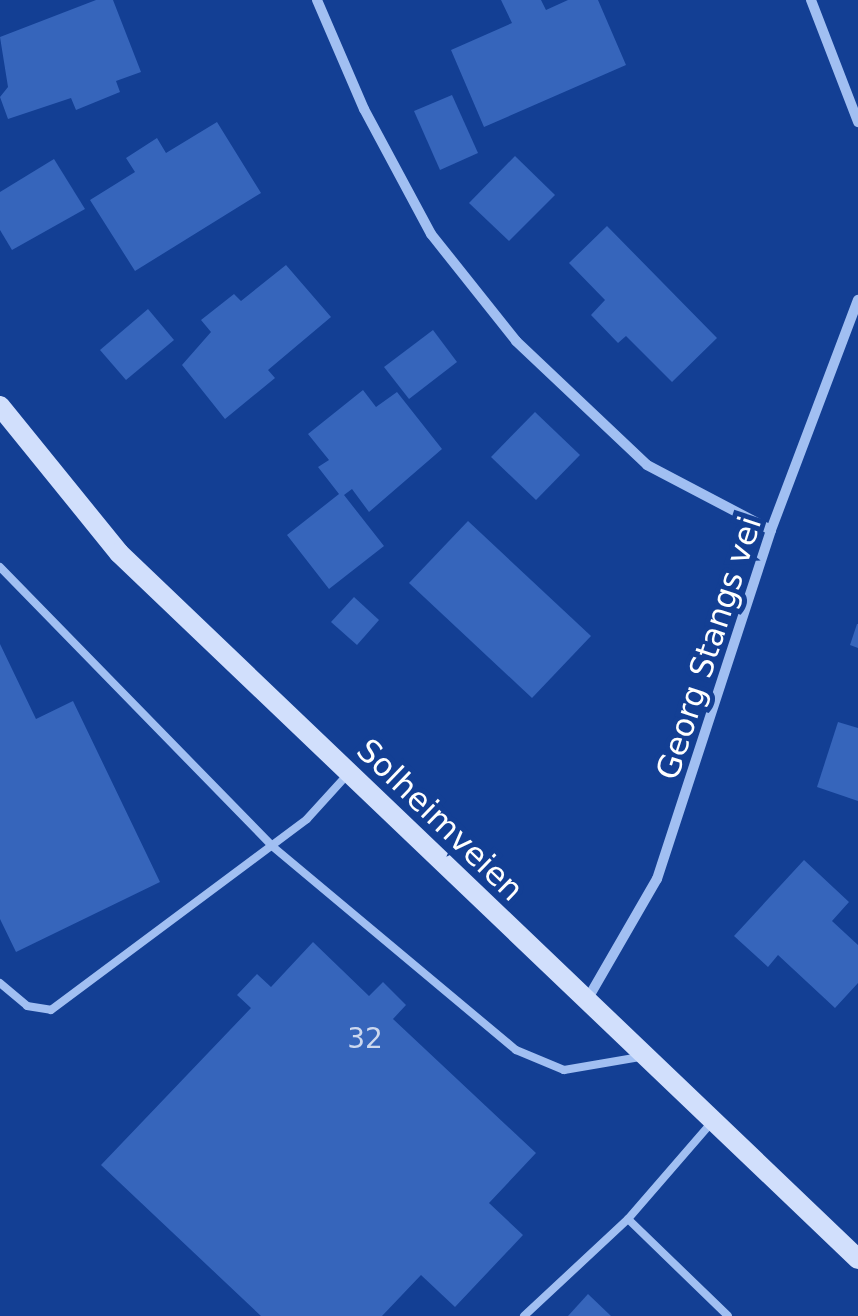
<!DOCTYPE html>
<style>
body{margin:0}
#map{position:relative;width:858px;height:1316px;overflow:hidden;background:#133f94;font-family:"DejaVu Sans",sans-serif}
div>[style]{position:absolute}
.building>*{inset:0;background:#3665bb}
.lane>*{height:8px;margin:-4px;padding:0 4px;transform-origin:4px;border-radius:4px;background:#a1bff2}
.street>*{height:10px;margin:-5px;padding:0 5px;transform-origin:5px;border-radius:5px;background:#a1bff2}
.secondary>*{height:20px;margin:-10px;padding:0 10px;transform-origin:10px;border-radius:10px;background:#d1dffc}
span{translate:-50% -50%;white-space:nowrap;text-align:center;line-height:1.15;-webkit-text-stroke:10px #133f94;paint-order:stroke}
.number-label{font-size:28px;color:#cdd8ee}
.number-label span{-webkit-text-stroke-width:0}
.street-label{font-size:32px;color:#fff}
</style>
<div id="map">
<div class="building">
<i style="clip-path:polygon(96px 0,113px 0,141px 72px,116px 81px,120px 92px,76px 110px,71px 98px,8px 119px,0 97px,8px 87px,0 37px)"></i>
<i style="clip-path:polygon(501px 0,541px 0,546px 10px,568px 0,598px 0,626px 65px,484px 127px,451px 50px,512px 23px)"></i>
<i style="clip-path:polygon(452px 95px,478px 153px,440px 170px,414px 111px)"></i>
<i style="clip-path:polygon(217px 122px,261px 193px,135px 271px,90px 200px,135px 172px,126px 158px,157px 138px,166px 153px)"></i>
<i style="clip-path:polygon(515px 156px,555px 195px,509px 241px,469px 203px)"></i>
<i style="clip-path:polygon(54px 159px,85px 209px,12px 250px,0 230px,0 192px)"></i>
<i style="clip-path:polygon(607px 226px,717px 338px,672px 382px,626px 336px,618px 343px,591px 315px,605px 300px,569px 263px)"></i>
<i style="clip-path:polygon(286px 265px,331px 317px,268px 370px,275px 378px,225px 419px,182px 365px,211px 332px,201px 320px,234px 294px,241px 301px)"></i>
<i style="clip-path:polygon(148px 309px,174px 340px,126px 380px,100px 350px)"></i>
<i style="clip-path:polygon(433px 330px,457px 362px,409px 399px,384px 367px)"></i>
<i style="clip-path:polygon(363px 390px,376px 407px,397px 392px,442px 449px,369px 512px,352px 489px,344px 495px,384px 546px,329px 589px,287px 535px,339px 494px,318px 467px,329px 460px,308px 434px)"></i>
<i style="clip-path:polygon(535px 412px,580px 455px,536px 500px,491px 457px)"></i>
<i style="clip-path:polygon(468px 521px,591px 636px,532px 698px,409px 583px)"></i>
<i style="clip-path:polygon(354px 597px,379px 620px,357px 645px,331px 622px)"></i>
<i style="clip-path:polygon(857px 624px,858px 624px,858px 648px,850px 645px)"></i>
<i style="clip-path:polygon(0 644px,36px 719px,73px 701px,160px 882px,16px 952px,0 919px)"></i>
<i style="clip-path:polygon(838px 722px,858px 728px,858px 801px,817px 787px)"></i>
<i style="clip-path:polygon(804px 860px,849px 902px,832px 921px,858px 945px,858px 983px,835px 1008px,778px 955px,768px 967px,734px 936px)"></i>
<i style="clip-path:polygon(313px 942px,369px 996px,383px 982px,406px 1005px,393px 1019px,536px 1153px,489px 1203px,523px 1235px,455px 1307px,421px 1275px,382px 1316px,261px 1316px,101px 1165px,251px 1008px,237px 995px,257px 974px,271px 987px)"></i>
<i style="clip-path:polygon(588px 1294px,611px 1316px,568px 1316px)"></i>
</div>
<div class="lane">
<i style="left:0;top:567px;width:390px;rotate:45.7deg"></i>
<i style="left:272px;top:846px;width:318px;rotate:39.9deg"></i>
<i style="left:516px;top:1050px;width:52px;rotate:22.6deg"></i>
<i style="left:564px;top:1070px;width:77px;rotate:-9.7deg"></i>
<i style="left:0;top:983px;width:35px;rotate:40deg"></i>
<i style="left:27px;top:1006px;width:24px;rotate:9deg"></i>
<i style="left:51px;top:1010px;width:319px;rotate:-36.7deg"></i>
<i style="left:307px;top:819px;width:61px;rotate:-47.7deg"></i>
<i style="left:628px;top:1219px;width:139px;rotate:44.1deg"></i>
<i style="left:524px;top:1316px;width:142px;rotate:-43deg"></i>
<i style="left:628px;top:1219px;width:128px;rotate:-49.1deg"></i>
</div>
<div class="street">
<i style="left:317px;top:0;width:119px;rotate:66.7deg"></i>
<i style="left:364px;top:109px;width:142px;rotate:61.8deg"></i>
<i style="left:431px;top:234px;width:137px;rotate:51.5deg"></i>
<i style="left:516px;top:341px;width:180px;rotate:43.4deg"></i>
<i style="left:647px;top:465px;width:140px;rotate:27.7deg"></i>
<i style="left:811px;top:0;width:131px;rotate:68.9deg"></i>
<i style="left:587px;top:1000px;width:140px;rotate:-60deg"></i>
<i style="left:657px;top:879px;width:367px;rotate:-71.9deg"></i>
<i style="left:771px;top:530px;width:246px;rotate:-69.3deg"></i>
</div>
<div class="secondary">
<i style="left:0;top:406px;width:189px;rotate:51deg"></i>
<i style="left:119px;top:553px;width:1022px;rotate:43.69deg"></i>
</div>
<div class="number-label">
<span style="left:365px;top:1039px">32</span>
</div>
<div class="street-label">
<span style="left:709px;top:648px;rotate:-72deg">Georg Stangs vei</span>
<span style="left:440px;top:820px;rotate:44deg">Solheimveien</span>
</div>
</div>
